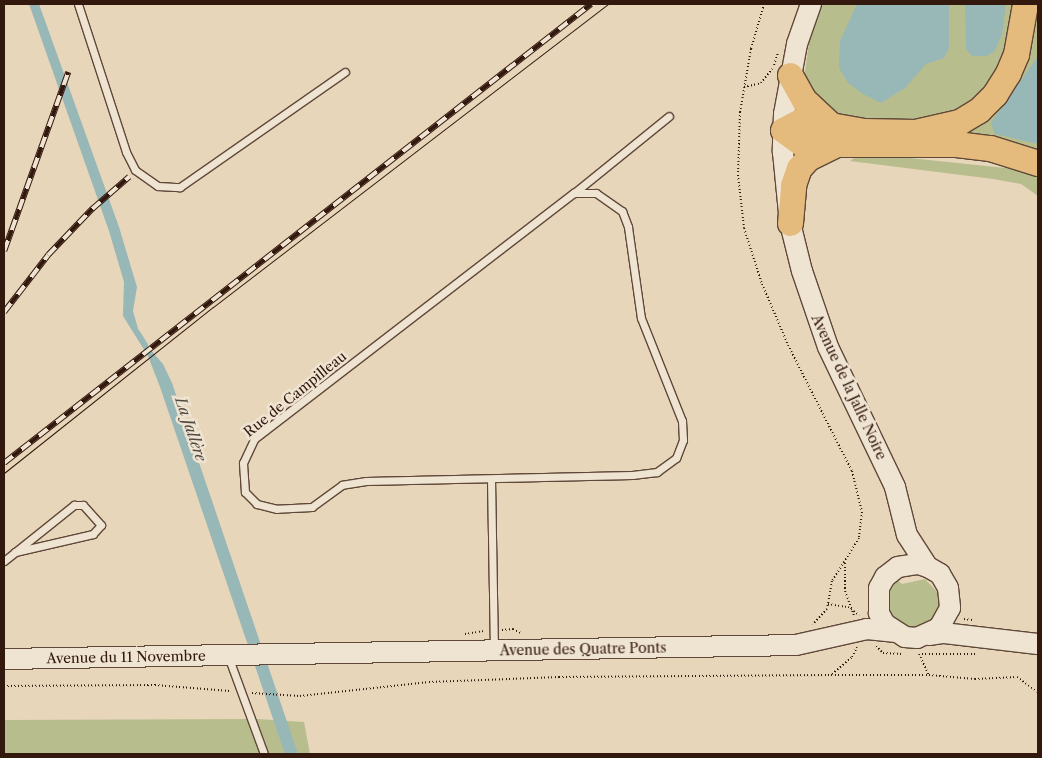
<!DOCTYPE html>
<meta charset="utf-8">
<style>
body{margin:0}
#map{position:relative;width:1042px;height:758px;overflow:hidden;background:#e7d6b9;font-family:"Libre Caslon Text",serif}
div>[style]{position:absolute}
.green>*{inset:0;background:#b8bd8e}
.water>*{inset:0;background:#98b7b7}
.stream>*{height:4px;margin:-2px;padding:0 2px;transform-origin:2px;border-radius:2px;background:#98b7b7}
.path>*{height:2px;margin-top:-1px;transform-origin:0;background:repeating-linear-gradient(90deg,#33180e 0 1px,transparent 0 3.5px)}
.roads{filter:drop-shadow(1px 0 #604839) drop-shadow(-1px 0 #604839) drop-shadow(0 1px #604839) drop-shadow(0 -1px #604839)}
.lane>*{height:7px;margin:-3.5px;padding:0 3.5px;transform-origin:3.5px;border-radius:3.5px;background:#efe4d2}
.secondary>*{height:20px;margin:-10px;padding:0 10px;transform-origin:10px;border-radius:10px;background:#efe4d2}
.highway>*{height:25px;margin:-12.5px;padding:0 12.5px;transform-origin:12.5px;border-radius:12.5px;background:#e4bb7c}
.tram>*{height:1px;margin:-0.5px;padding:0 0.5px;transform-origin:0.5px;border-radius:0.5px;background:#33180e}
.rail>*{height:5.5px;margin-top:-2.75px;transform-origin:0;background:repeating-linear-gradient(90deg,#efe4d2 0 11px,#33180e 0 22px);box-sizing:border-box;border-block:1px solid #33180e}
span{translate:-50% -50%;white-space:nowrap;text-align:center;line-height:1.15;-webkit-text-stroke:5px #efe4d2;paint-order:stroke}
.street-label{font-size:14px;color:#33180e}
.water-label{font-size:15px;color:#514841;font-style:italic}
.frame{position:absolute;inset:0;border:5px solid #33180e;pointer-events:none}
</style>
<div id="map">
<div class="green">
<i style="clip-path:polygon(823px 4px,1014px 4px,1012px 31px,997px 72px,975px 100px,940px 118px,901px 122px,849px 120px,820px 106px,804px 78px,811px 29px)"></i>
<i style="clip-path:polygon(1032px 4px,1038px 4px,1038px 154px,939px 137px,969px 127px)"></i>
<i style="clip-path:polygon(861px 153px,1024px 170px,1038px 177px,1038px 196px,1021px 184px,993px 179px,850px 161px)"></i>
<i style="clip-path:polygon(925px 579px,939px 594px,938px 614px,932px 623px,913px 630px,894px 621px,887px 602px,890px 592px,897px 580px,902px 584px)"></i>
<i style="clip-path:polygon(258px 719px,304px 722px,310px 754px,4px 754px,4px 720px)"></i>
</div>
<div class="water">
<i style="clip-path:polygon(29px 4px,39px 4px,119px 227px,137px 287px,133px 311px,141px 339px,163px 364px,172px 383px,298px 754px,285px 754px,160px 387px,148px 356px,123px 316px,124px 282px,109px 231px)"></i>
<i style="clip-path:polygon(857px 4px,949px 4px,949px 48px,944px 58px,926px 64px,905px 88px,881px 103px,863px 94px,848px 83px,839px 68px,840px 41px)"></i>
<i style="clip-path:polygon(965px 4px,1006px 4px,1002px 34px,995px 51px,987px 56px,972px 56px,966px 49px)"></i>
<i style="clip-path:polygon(1038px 56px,1038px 144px,995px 134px,991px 123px)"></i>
</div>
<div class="stream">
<i style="left:138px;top:332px;width:15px;rotate:58deg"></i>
</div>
<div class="path">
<i style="left:764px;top:4px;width:47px;rotate:106.1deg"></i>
<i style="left:751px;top:49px;width:64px;rotate:99.9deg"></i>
<i style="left:740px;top:112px;width:63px;rotate:91.8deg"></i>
<i style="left:738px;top:175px;width:53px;rotate:83.5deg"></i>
<i style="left:744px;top:228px;width:59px;rotate:72.2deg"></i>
<i style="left:762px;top:284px;width:66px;rotate:66.9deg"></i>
<i style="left:788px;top:345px;width:141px;rotate:63.1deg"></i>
<i style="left:852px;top:471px;width:42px;rotate:76.3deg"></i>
<i style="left:862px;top:512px;width:26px;rotate:97deg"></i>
<i style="left:859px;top:538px;width:51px;rotate:122.1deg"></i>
<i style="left:832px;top:581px;width:28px;rotate:100deg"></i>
<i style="left:827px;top:609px;width:21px;rotate:133deg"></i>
<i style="left:774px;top:65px;width:13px;rotate:-72deg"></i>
<i style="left:744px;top:87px;width:17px;rotate:-13deg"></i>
<i style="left:761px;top:83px;width:18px;rotate:-52deg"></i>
<i style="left:845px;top:563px;width:28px;rotate:90deg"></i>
<i style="left:845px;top:591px;width:27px;rotate:70deg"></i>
<i style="left:828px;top:604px;width:20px;rotate:9deg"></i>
<i style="left:848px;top:607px;width:14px;rotate:36deg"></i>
<i style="left:964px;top:619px;width:8px;rotate:7deg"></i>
<i style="left:502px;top:630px;width:11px;rotate:-5deg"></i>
<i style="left:513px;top:629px;width:9px;rotate:27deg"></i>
<i style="left:465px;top:634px;width:20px;rotate:-9deg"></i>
<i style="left:876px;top:646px;width:10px;rotate:45deg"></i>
<i style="left:883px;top:653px;width:20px;rotate:3deg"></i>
<i style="left:919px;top:654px;width:23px;rotate:65deg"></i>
<i style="left:922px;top:654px;width:56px"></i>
<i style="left:832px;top:674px;width:26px;rotate:-40deg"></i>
<i style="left:852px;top:657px;width:11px;rotate:-63deg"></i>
<i style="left:4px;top:686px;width:151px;rotate:-0.4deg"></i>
<i style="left:155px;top:685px;width:75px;rotate:4.6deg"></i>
<i style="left:252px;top:693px;width:48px;rotate:3.6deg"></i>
<i style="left:300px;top:696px;width:130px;rotate:-6.2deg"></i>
<i style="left:429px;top:682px;width:130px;rotate:-2.2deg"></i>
<i style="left:559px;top:677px;width:272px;rotate:-0.4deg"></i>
<i style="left:831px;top:675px;width:98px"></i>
<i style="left:929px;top:675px;width:46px;rotate:5deg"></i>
<i style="left:975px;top:679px;width:42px;rotate:-2.7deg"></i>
<i style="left:1017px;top:677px;width:26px;rotate:36deg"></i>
</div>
<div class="roads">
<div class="lane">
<i style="left:78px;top:4px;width:156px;rotate:72deg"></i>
<i style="left:126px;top:152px;width:20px;rotate:63deg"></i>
<i style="left:135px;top:170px;width:28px;rotate:35deg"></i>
<i style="left:158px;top:186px;width:22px;rotate:3deg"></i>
<i style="left:180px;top:187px;width:201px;rotate:-34.9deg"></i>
<i style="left:574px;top:193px;width:22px"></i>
<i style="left:596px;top:193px;width:32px;rotate:35deg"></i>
<i style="left:622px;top:211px;width:17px;rotate:69deg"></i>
<i style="left:628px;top:227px;width:92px;rotate:81.9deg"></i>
<i style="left:641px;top:318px;width:111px;rotate:68.3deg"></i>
<i style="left:682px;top:421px;width:19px;rotate:87deg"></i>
<i style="left:683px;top:440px;width:19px;rotate:111deg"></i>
<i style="left:676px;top:458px;width:24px;rotate:144deg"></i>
<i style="left:657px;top:472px;width:25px;rotate:173deg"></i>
<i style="left:632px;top:475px;width:266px;rotate:178.7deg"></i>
<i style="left:366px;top:481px;width:24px;rotate:171deg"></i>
<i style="left:342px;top:485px;width:37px;rotate:144deg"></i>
<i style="left:312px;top:507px;width:35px;rotate:177deg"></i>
<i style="left:277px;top:509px;width:21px;rotate:-166deg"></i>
<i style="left:257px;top:504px;width:17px;rotate:-135deg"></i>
<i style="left:245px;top:492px;width:29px;rotate:-94deg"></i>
<i style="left:243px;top:463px;width:26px;rotate:-65deg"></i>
<i style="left:254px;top:439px;width:404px;rotate:-37.6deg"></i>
<i style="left:574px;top:193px;width:122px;rotate:-39deg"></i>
<i style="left:491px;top:479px;width:171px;rotate:89deg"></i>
<i style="left:4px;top:561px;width:90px;rotate:-38.7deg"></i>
<i style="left:74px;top:505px;width:9px"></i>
<i style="left:83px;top:505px;width:27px;rotate:48deg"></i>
<i style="left:101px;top:525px;width:12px;rotate:132deg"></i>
<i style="left:93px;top:534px;width:80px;rotate:167deg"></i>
<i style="left:228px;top:656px;width:104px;rotate:69.8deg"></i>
</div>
<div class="secondary">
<i style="left:811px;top:4px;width:42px;rotate:109.3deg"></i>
<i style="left:797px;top:44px;width:71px;rotate:100.5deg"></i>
<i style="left:784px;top:114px;width:38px;rotate:92deg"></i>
<i style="left:783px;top:152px;width:71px;rotate:84.4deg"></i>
<i style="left:790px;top:223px;width:49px;rotate:76deg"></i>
<i style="left:802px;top:271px;width:80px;rotate:71.1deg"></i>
<i style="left:828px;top:347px;width:155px;rotate:64.4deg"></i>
<i style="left:895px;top:487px;width:49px;rotate:76deg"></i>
<i style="left:907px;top:535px;width:38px;rotate:57deg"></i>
<i style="left:928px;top:567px;width:14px;rotate:30deg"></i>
<i style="left:940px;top:574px;width:16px;rotate:60deg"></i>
<i style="left:948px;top:588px;width:20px;rotate:84deg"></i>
<i style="left:950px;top:608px;width:23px;rotate:119deg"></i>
<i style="left:939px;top:628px;width:24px;rotate:156deg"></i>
<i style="left:917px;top:638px;width:12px;rotate:-175deg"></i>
<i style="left:905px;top:637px;width:24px;rotate:-147deg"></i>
<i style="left:885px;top:624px;width:13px;rotate:-119deg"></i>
<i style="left:879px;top:613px;width:25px;rotate:-90deg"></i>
<i style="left:879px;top:588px;width:13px;rotate:-61deg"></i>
<i style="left:885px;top:577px;width:16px;rotate:-38deg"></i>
<i style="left:898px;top:567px;width:20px;rotate:-9deg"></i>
<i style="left:918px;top:564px;width:10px;rotate:17deg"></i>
<i style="left:929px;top:635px;width:15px;rotate:-8deg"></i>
<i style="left:944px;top:633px;width:95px;rotate:6.7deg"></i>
<i style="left:4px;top:659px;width:792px;rotate:-1.01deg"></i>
<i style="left:796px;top:645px;width:73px;rotate:-12.7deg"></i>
<i style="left:867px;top:629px;width:27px;rotate:6deg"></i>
</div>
<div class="highway">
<i style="left:1025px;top:4px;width:51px;rotate:100.2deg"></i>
<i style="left:1016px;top:54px;width:21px;rotate:113deg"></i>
<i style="left:1008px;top:73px;width:25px;rotate:122deg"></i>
<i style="left:995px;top:94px;width:23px;rotate:135deg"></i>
<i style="left:979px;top:110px;width:23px;rotate:149deg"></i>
<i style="left:959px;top:122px;width:45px;rotate:167.2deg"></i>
<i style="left:915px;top:132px;width:51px;rotate:-178.9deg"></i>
<i style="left:864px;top:131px;width:63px;rotate:-169.9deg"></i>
<i style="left:802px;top:120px;width:21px;rotate:152deg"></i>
<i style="left:783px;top:130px;width:24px;rotate:36deg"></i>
<i style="left:802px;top:144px;width:154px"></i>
<i style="left:956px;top:144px;width:34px;rotate:7deg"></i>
<i style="left:990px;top:148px;width:50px;rotate:17.4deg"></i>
<i style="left:790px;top:75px;width:29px;rotate:61deg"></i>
<i style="left:804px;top:100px;width:34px;rotate:43deg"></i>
<i style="left:790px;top:223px;width:38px;rotate:-85deg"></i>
<i style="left:793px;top:185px;width:18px;rotate:-71deg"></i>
<i style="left:799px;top:168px;width:13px;rotate:-48deg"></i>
<i style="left:808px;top:158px;width:30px;rotate:-26deg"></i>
</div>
</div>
<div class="tram">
<i style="left:4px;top:473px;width:267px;rotate:-38.5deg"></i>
<i style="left:213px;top:307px;width:498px;rotate:-37.5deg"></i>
</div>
<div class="rail">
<i style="left:4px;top:251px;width:190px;rotate:-70.3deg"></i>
<i style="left:4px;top:312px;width:72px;rotate:-52.3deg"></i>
<i style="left:48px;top:255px;width:64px;rotate:-46.3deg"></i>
<i style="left:92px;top:209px;width:49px;rotate:-40.9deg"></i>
<i style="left:4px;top:463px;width:745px;rotate:-38.02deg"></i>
</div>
<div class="street-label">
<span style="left:849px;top:387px;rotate:65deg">Avenue de la Jalle Noire</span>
<span style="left:295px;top:394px;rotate:-39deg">Rue de Campilleau</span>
<span style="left:583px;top:649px;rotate:-1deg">Avenue des Quatre Ponts</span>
<span style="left:126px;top:657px;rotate:-1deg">Avenue du 11 Novembre</span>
</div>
<div class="water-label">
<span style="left:191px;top:429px;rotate:71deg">La Jallère</span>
</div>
<div class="frame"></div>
</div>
